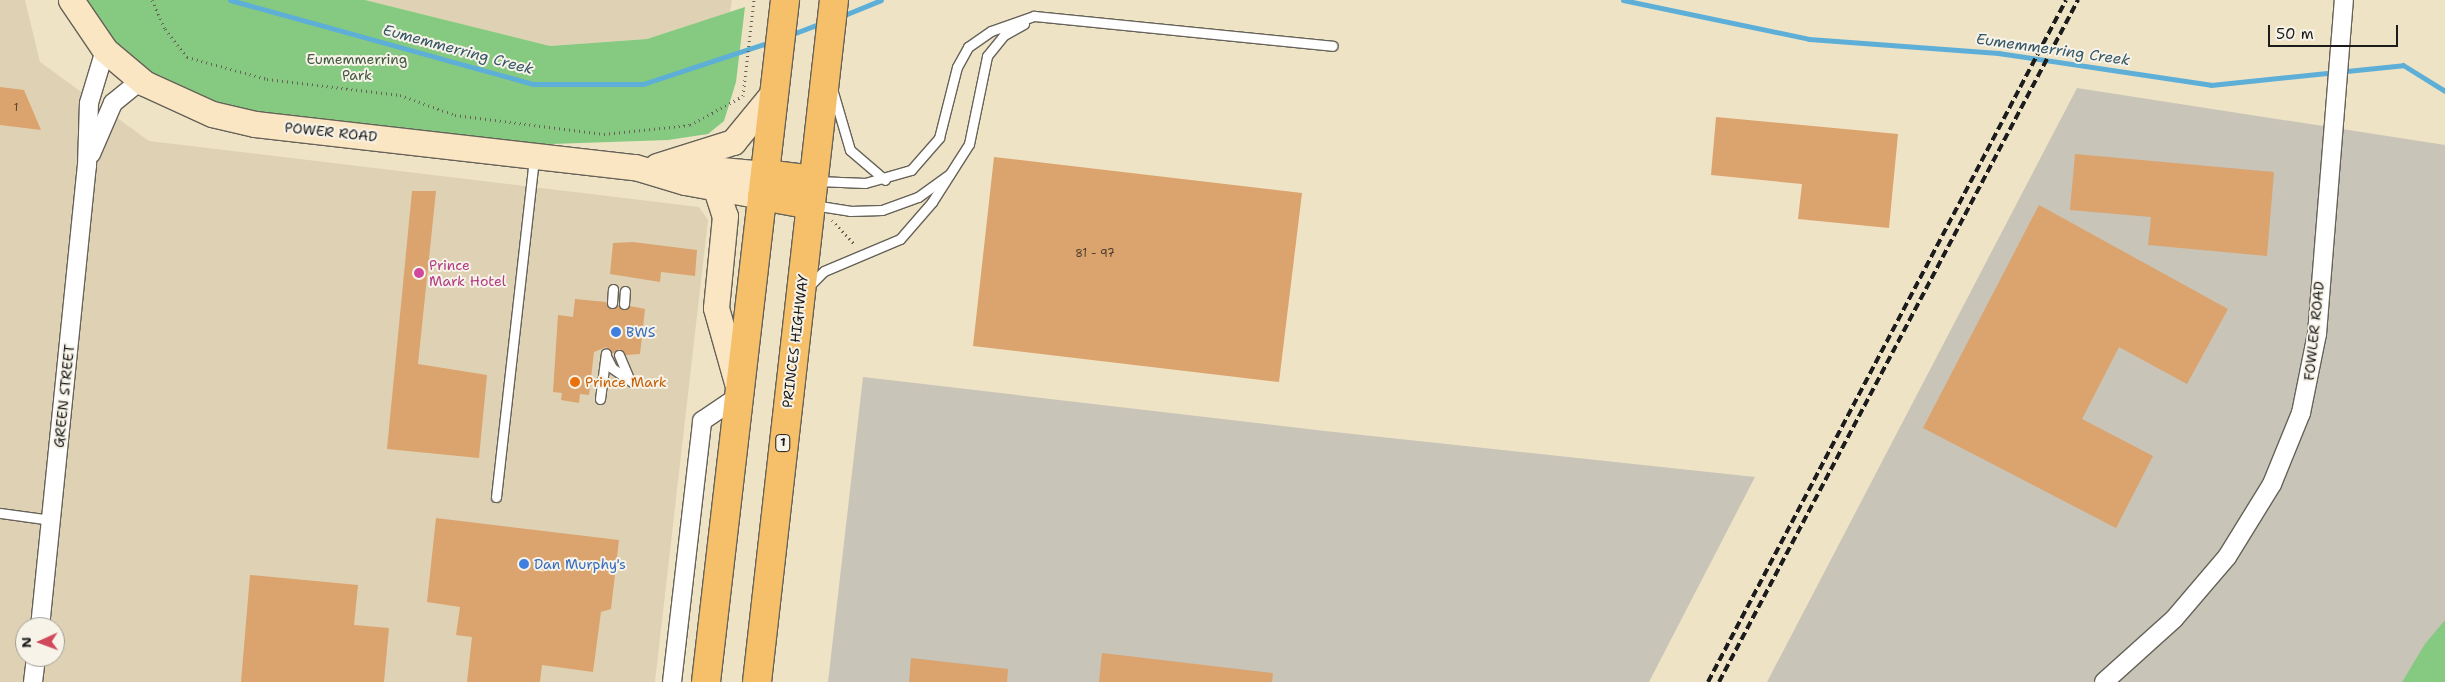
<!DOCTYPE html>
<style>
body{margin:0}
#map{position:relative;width:2445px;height:682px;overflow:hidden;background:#efe3c6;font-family:"Shantell Sans",sans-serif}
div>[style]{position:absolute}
.built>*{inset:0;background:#dfd2b4}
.industrial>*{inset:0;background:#c8c4b8}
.green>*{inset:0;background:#86c981}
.stream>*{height:5px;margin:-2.5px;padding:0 2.5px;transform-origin:2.5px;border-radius:2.5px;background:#5dafd8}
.building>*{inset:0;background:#dba36d}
.path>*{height:3px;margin-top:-1.5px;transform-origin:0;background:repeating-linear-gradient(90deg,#666258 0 1px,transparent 0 5px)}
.roads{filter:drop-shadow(1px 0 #666258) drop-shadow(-1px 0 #666258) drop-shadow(0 1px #666258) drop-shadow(0 -1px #666258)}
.lane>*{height:9px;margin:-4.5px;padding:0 4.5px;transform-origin:4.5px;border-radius:4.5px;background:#fff}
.street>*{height:18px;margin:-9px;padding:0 9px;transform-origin:9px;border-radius:9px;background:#fff}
.secondary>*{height:25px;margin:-12.5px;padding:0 12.5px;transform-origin:12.5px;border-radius:12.5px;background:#fbe6c4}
.highway>*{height:28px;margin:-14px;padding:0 14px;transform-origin:14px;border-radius:14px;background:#f6c06b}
.rail>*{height:4px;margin-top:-2px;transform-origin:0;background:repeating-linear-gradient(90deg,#1c1c1c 0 8px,transparent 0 12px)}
.dots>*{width:14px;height:14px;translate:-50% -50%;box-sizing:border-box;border:2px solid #f7f3e8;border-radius:50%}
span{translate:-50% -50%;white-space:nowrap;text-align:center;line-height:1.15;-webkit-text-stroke:4px #f7f3e8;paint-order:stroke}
.number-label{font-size:11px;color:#4c3e30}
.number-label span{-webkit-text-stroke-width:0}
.shield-label span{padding:1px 4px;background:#f7f3e8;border:1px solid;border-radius:4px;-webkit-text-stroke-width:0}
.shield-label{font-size:12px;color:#1c1c1c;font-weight:700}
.park-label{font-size:14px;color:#41593f}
.street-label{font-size:14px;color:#1c1c1c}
.hotel-label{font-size:14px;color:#b23c85}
.left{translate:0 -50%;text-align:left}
.shop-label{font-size:14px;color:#366cbe}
.food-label{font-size:14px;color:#c56008}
.water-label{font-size:15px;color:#365767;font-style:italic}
.north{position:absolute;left:15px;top:617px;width:50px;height:50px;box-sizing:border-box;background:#f7f3e8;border:1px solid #9f9d96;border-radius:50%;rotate:268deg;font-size:14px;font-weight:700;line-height:20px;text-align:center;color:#1c1c1c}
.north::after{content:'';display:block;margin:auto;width:18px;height:22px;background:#d1495b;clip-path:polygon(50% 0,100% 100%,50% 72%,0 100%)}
.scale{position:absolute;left:2268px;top:25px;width:130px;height:22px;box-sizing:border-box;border:2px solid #1c1c1c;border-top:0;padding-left:6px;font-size:15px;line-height:18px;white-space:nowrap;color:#1c1c1c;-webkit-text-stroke:4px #f7f3e8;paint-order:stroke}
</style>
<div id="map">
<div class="built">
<i style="clip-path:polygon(evenodd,0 0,25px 0,40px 62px,149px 141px,699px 207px,708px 220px,655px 682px,0 682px,0 0,25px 627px,55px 627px,55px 657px,25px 657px,25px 627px)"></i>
<i style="clip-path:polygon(365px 0,732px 0,730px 12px,647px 39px,550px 46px)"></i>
</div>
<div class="industrial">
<i style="clip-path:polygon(2077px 88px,2445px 145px,2445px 620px,2402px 682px,1767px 682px)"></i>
<i style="clip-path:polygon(863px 377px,1325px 431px,1755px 477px,1649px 682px,828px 682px)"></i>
</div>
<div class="green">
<i style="clip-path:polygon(71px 0,365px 0,550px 46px,647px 39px,745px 7px,736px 82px,724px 121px,708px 134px,668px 140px,463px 147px,175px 101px)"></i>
<i style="clip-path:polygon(2445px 620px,2445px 682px,2402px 682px,2425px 644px)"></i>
</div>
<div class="stream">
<i style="left:230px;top:0;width:314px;rotate:15.5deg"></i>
<i style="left:533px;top:84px;width:110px"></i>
<i style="left:643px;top:84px;width:137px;rotate:-18.3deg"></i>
<i style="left:1623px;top:0;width:190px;rotate:11.8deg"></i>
<i style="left:1809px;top:39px;width:190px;rotate:4.2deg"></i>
<i style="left:1998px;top:53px;width:215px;rotate:8.5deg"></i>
<i style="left:2211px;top:85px;width:193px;rotate:-5.9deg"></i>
<i style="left:2403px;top:65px;width:49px;rotate:31.8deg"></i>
<i style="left:842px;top:16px;width:42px;rotate:-22.3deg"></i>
<i style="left:790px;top:35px;width:34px;rotate:-21deg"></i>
</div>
<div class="building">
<i style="clip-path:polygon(0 87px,24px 90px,41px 130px,0 125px)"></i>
<i style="clip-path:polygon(1716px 117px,1898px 134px,1889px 228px,1798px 219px,1802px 184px,1711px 175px)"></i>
<i style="clip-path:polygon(2075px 154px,2274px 172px,2267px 256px,2148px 245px,2151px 217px,2070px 210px)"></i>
<i style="clip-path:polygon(994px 157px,1302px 193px,1279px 382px,973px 346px)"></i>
<i style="clip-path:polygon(412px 191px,436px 191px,418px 364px,487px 375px,479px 458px,387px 449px)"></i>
<i style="clip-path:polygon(2039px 205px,2228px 309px,2187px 384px,2119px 347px,2082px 419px,2153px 456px,2116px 528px,1923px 428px)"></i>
<i style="clip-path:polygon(633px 242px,697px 250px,695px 276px,661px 272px,660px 282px,610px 274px,613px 243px)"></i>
<i style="clip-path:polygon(575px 299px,606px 302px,611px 309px,618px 305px,623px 310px,630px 306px,645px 309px,640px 354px,626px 355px,619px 349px,612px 354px,606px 347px,594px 352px,589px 395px,580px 394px,579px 403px,561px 400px,562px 393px,553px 392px,558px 315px,573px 317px)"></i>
<i style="clip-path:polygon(436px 518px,619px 540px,611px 609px,601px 612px,593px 672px,542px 665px,540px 682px,467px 682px,472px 637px,456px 635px,460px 607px,427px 602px)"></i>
<i style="clip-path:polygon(250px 575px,358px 585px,354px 625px,389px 628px,384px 682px,241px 682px)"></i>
<i style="clip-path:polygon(1102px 653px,1273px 673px,1272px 682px,1099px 682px)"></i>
<i style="clip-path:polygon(911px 658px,1008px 669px,1007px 682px,909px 682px)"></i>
</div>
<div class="path">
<i style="left:152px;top:0;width:32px;rotate:66deg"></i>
<i style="left:165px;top:29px;width:36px;rotate:52deg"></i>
<i style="left:187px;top:57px;width:83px;rotate:15.4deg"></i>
<i style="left:267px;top:79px;width:134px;rotate:6.9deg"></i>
<i style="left:400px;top:95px;width:59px;rotate:20deg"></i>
<i style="left:455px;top:115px;width:150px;rotate:7.3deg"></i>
<i style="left:604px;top:134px;width:86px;rotate:-6deg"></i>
<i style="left:690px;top:125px;width:60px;rotate:-28.7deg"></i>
<i style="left:743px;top:96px;width:97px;rotate:-83.5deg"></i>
<i style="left:832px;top:220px;width:33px;rotate:47deg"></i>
</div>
<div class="roads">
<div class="lane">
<i style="left:833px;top:92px;width:60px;rotate:73.7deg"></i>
<i style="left:850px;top:150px;width:46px;rotate:40.6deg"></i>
<i style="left:817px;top:181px;width:48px;rotate:2.4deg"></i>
<i style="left:865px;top:183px;width:48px;rotate:-15.8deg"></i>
<i style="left:911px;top:170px;width:43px;rotate:-48.8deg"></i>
<i style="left:939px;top:138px;width:73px;rotate:-75.8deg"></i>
<i style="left:957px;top:67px;width:23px;rotate:-61deg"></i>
<i style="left:968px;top:47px;width:28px;rotate:-35deg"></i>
<i style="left:991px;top:31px;width:46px;rotate:-19.2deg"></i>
<i style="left:1034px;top:16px;width:300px;rotate:5.7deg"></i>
<i style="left:813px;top:205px;width:37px;rotate:9deg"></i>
<i style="left:850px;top:211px;width:32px;rotate:-2deg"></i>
<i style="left:882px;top:210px;width:38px;rotate:-20deg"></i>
<i style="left:918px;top:197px;width:39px;rotate:-36deg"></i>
<i style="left:809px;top:286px;width:21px;rotate:-45deg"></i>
<i style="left:824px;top:271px;width:82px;rotate:-22.8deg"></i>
<i style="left:900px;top:239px;width:49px;rotate:-49.1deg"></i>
<i style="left:932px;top:202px;width:69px;rotate:-57.5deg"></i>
<i style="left:969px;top:144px;width:90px;rotate:-78.4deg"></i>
<i style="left:987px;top:56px;width:27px;rotate:-51deg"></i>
<i style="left:1004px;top:35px;width:23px;rotate:-29deg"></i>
<i style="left:612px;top:303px;width:14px;rotate:-86deg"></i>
<i style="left:624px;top:304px;width:13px;rotate:-86deg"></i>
<i style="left:619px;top:355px;width:25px;rotate:67deg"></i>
<i style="left:606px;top:356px;width:13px;rotate:63deg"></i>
<i style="left:612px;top:368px;width:24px;rotate:35deg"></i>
<i style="left:600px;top:399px;width:46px;rotate:-82.6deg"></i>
<i style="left:496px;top:497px;width:342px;rotate:-83.6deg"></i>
<i style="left:0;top:513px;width:51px;rotate:7.8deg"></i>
</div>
<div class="street">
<i style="left:91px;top:154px;width:56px;rotate:-66.7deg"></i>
<i style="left:113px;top:103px;width:36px;rotate:-39deg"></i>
<i style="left:40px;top:627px;width:463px;rotate:-84.2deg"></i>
<i style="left:87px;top:166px;width:63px;rotate:-88.2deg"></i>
<i style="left:89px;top:103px;width:55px;rotate:-73.2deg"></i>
<i style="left:33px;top:682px;width:25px;rotate:-83deg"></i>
<i style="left:672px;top:682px;width:263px;rotate:-83.4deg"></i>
<i style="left:702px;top:421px;width:45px;rotate:-34deg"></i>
<i style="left:2104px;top:682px;width:94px;rotate:-42deg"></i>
<i style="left:2174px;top:619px;width:82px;rotate:-49.5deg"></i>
<i style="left:2227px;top:557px;width:86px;rotate:-58.3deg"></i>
<i style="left:2272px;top:484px;width:77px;rotate:-67.8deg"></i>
<i style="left:2301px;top:413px;width:81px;rotate:-78.6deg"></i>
<i style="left:2317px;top:334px;width:335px;rotate:-85.4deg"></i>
</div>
<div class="secondary">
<i style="left:71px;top:0;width:60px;rotate:55.8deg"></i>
<i style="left:105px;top:50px;width:51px;rotate:40.2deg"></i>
<i style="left:144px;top:83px;width:75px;rotate:24.5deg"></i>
<i style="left:212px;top:114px;width:44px;rotate:13.1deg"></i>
<i style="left:255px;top:124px;width:382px;rotate:6.5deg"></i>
<i style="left:635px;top:167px;width:52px;rotate:16.7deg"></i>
<i style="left:685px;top:182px;width:78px;rotate:10.3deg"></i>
<i style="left:657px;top:166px;width:80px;rotate:-17.5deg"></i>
<i style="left:733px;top:142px;width:65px;rotate:-50.6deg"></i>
<i style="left:678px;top:166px;width:87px;rotate:5.3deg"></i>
<i style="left:716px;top:189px;width:28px;rotate:72deg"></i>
<i style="left:725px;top:216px;width:92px;rotate:95.6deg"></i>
<i style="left:716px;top:308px;width:85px;rotate:74.3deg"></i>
</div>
<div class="highway">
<i style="left:765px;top:174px;width:49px;rotate:7deg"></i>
<i style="left:762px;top:196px;width:50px;rotate:10.4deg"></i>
<i style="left:706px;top:682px;width:687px;rotate:-83.39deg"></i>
<i style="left:757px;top:682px;width:686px;rotate:-83.56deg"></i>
</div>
</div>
<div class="rail">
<i style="left:1708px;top:682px;width:770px;rotate:-62.3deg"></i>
<i style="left:1719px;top:682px;width:771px;rotate:-62.24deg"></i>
</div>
<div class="dots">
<i style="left:419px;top:273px;background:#d1479c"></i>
<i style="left:616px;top:332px;background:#3f7fe0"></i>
<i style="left:575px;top:382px;background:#e8710a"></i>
<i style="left:524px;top:564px;background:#3f7fe0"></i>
</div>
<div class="number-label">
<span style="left:16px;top:108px">1</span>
<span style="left:1095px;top:254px">81 - 97</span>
</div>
<div class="shield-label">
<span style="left:783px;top:443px">1</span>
</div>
<div class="park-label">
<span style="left:357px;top:67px">Eumemmerring<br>Park</span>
</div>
<div class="street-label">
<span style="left:331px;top:132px;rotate:6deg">POWER ROAD</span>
<span style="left:2314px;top:331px;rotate:-84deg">FOWLER ROAD</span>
<span style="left:795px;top:341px;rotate:-83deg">PRINCES HIGHWAY</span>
<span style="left:64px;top:396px;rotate:-84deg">GREEN STREET</span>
</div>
<div class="hotel-label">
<span class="left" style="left:429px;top:273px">Prince<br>Mark Hotel</span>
</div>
<div class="shop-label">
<span class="left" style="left:626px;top:332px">BWS</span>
<span class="left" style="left:534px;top:564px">Dan Murphy's</span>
</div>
<div class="food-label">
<span class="left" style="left:585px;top:382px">Prince Mark</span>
</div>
<div class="water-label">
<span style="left:458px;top:50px;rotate:15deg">Eumemmerring Creek</span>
<span style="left:2053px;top:50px;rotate:8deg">Eumemmerring Creek</span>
</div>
<div class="north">N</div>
<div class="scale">50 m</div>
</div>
